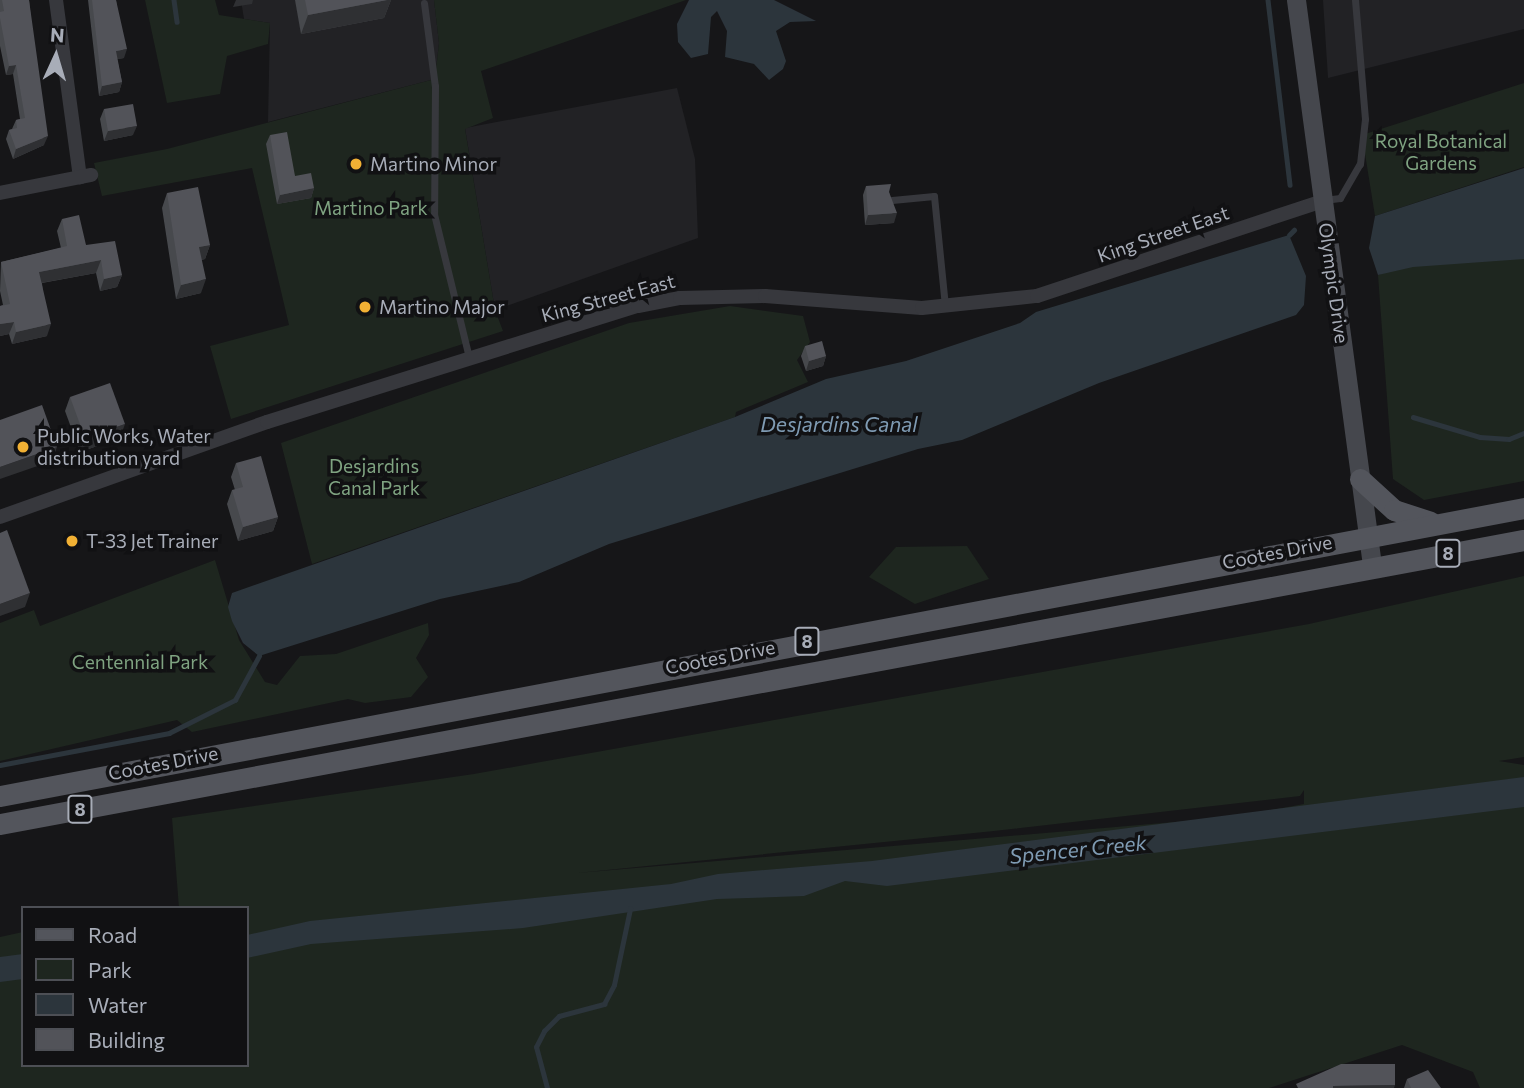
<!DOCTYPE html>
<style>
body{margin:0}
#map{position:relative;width:1524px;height:1088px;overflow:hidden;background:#161618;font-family:Commissioner,sans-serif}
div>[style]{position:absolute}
.built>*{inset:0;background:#222225}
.green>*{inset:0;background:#1e261f}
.water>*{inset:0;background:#2c353c}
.stream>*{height:4.5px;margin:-2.25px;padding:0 2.25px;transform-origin:2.25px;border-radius:2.25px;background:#2c353c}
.lane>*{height:7px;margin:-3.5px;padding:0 3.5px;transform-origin:3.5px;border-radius:3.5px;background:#37383d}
.street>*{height:14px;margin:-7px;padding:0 7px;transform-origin:7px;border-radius:7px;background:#37383d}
.secondary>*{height:19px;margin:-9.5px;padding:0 9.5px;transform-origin:9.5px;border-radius:9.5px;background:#45474d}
.primary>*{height:21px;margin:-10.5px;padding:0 10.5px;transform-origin:10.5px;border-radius:10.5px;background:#53555c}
.wall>*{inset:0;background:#47494d}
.shaded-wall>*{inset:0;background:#2f3033}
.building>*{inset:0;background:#525359}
.dots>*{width:19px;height:19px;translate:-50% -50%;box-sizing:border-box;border:4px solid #111113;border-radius:50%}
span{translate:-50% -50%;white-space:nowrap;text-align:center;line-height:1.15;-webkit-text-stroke:7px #111113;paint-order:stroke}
.shield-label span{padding:2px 5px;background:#111113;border:2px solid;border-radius:5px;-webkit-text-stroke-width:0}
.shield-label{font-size:18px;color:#a8adb8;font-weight:700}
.park-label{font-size:19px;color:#7fa381}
.poi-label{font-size:19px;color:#a8adb8}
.left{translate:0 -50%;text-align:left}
.street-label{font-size:19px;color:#a8adb8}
.water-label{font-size:21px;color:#7f9bb3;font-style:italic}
.legend{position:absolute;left:21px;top:906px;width:228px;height:161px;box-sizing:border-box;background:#111113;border:2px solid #4d4f55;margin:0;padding:9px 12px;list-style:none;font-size:21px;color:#a8adb8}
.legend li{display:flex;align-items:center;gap:14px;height:35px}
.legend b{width:35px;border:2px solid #4d4f55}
.north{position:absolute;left:21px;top:21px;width:70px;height:70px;-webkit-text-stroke:5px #111113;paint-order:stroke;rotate:4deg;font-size:19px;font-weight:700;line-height:28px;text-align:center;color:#a8adb8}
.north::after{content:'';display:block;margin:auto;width:24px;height:32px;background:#a8adb8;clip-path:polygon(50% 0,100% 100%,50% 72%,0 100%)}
</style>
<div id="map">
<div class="built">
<i style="clip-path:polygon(241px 0,434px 0,439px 43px,435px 79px,268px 122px,270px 23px,244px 19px)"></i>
<i style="clip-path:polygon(1323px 0,1524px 0,1524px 29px,1328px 78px)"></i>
<i style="clip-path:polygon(677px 88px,695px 159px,698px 238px,495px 310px,465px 128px)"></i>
</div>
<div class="green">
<i style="clip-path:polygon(145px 0,215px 0,219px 15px,270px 23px,268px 44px,227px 56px,220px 94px,167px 103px)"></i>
<i style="clip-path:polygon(434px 0,686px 0,481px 71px,493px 118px,465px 129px,495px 310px,503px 331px,231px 419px,210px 346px,289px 325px,252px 168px,102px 196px,94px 163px,167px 149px,435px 79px,439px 43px)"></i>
<i style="clip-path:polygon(1524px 83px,1524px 167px,1375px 216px,1362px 135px)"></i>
<i style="clip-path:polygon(1524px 227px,1524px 481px,1424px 500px,1393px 479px,1378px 275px)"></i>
<i style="clip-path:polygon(730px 306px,803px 316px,810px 342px,797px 360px,808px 382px,736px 412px,735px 417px,312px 564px,281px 443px,629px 323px)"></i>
<i style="clip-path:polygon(967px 546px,989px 579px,915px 604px,869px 577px,896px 547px)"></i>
<i style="clip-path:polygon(215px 560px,239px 640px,265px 682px,277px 685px,300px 656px,336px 654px,428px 623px,429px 635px,416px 658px,428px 677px,411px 697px,365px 703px,348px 699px,192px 732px,177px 720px,0 761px,0 623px,34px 610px,40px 626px)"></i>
<i style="clip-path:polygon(evenodd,1524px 576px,1524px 757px,1499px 761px,1524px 765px,1524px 1088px,1480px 1088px,1473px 1072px,1402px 1045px,1269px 1088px,0 1088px,0 937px,23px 932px,23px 1065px,247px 1065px,247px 908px,179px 908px,172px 818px,474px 774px,1309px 624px,1524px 576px,1304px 790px,1304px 804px,1233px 817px,577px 873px,994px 831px,1300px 796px,1304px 790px)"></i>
</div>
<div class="water">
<i style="clip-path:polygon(689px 0,774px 0,816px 21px,790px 22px,776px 31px,786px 61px,783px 69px,769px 80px,754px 64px,725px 57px,727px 31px,717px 11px,711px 17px,708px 54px,691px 58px,678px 42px,677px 24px)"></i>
<i style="clip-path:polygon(1524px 168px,1524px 259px,1413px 267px,1378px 275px,1369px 248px,1375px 216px)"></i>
<i style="clip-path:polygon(1289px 235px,1306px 276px,1304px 305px,1296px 315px,1099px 383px,962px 440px,918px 449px,609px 544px,519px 582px,440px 599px,259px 656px,243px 643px,232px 621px,228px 607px,232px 593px,735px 417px,826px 379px,906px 361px,1020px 323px,1036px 312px)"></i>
<i style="clip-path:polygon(1524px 777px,1524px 807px,887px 886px,845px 881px,804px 896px,717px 899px,523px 928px,311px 944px,247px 958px,247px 935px,310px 921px,671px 884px,718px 874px,872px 861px)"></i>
<i style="clip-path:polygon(23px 954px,23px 979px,0 982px,0 957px)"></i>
</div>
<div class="stream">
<i style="left:174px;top:0;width:22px;rotate:82deg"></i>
<i style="left:1268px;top:0;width:186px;rotate:83.2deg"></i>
<i style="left:1289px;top:235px;width:7px;rotate:-45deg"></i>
<i style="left:1413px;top:417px;width:70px;rotate:16.6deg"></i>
<i style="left:1480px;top:437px;width:29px;rotate:4deg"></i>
<i style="left:1509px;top:439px;width:16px;rotate:-22deg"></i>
<i style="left:0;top:765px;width:172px;rotate:-10.7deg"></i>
<i style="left:169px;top:733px;width:74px;rotate:-26.6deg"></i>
<i style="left:235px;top:700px;width:50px;rotate:-61.4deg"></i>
<i style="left:547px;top:1088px;width:42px;rotate:-105deg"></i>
<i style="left:536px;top:1047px;width:18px;rotate:-63deg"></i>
<i style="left:544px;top:1031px;width:21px;rotate:-45deg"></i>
<i style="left:559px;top:1016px;width:47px;rotate:-14.9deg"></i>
<i style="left:604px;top:1004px;width:21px;rotate:-62deg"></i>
<i style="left:614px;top:985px;width:78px;rotate:-78.1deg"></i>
</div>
<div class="lane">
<i style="left:424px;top:3px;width:84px;rotate:82.5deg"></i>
<i style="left:435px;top:86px;width:128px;rotate:90.4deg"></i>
<i style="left:434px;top:214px;width:148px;rotate:76.3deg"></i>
<i style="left:892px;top:200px;width:42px;rotate:-5.4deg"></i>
<i style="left:934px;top:196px;width:111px;rotate:84.3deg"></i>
<i style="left:1324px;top:200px;width:16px;rotate:-7deg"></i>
<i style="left:1340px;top:198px;width:39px;rotate:-60deg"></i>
<i style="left:1360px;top:164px;width:45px;rotate:-83.7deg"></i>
<i style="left:1365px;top:119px;width:119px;rotate:-94.8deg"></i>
</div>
<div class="street">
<i style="left:56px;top:0;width:179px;rotate:82.3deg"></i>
<i style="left:0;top:193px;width:93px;rotate:-11.2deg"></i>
<i style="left:0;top:517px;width:283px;rotate:-19.6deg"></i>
<i style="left:267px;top:422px;width:389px;rotate:-17.4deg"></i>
<i style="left:638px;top:306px;width:43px;rotate:-10.8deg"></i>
<i style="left:680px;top:298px;width:85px;rotate:-1.3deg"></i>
<i style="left:765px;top:296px;width:157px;rotate:4.4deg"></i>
<i style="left:922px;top:308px;width:116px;rotate:-6deg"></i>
<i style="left:1037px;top:296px;width:300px;rotate:-18.4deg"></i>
</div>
<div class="secondary">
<i style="left:1296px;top:0;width:570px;rotate:82.34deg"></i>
</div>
<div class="primary">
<i style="left:1360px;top:479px;width:46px;rotate:42.4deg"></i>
<i style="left:1394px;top:510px;width:38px;rotate:18deg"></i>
<i style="left:0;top:796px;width:1551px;rotate:-10.7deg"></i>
<i style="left:0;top:824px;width:1550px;rotate:-10.56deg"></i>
</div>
<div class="wall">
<i style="clip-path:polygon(0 0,29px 0,44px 145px,13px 159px,6px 139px,9px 130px,12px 129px,16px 120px,20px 119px,13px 74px,6px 75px,0 46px)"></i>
<i style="clip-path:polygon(88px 0,116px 0,124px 58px,117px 59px,122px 82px,119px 92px,99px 96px)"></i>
<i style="clip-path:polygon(295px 0,391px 0,384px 18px,301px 34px)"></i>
<i style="clip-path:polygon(104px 109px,133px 135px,104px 141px,100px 119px)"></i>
<i style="clip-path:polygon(270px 135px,295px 176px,314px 188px,311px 198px,277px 204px,266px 144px)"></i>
<i style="clip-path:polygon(866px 186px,889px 192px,894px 223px,865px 225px,863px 195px)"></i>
<i style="clip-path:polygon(167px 193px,210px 245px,205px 259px,201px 260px,201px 293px,176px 299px,162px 208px)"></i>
<i style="clip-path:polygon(62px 219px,86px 245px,122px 275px,117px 287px,100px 291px,96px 273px,42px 283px,47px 336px,12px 344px,9px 334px,0 336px,0 306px,3px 305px,0 291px,1px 262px,61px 248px,57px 231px)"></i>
<i style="clip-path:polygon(805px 346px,826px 356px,823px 366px,806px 371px,801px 356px)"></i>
<i style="clip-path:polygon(70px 397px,120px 438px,80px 452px,65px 411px)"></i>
<i style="clip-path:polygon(236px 463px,278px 517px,273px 531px,238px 541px,227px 504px,232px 490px,235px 490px,231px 477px)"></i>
<i style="clip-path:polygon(1407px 1079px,1441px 1088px,1404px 1088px)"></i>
</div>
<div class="shaded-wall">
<i style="clip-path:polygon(236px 0,253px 0,252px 4px,233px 7px)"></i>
<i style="clip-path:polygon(387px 0,391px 0,384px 18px,301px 34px,308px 15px)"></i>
<i style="clip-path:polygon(127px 49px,124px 58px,112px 60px,116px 51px)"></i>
<i style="clip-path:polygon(16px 65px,13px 74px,6px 75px,9px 66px)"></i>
<i style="clip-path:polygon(122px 82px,119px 92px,99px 96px,102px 86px)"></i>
<i style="clip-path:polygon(137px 126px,133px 135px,104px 141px,108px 131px)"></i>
<i style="clip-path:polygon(48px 136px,44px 145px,13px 159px,16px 149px)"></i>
<i style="clip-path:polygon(314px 188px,311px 198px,277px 204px,280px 195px)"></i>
<i style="clip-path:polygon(897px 213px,894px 223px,865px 225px,868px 215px)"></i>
<i style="clip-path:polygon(210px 245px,205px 259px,193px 262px,199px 247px)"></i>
<i style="clip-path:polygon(101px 260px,96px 273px,35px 284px,39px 272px)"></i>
<i style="clip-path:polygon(122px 275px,117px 287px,100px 291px,104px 279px)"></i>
<i style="clip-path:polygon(206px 279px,201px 293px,176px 299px,181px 285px)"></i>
<i style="clip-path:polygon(14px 322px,9px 334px,0 336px,0 324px)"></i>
<i style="clip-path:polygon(51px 324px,47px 336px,12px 344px,16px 332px)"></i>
<i style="clip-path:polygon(826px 356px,823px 366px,806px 371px,809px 361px)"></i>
<i style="clip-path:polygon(125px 424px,120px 438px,80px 452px,85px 438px)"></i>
<i style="clip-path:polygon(57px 447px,52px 461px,0 479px,0 467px)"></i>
<i style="clip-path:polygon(278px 517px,273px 531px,238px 541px,243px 527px)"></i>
<i style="clip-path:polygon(30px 593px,25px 607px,0 616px,0 604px)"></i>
<i style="clip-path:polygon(1395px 1085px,1394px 1088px,1332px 1088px,1333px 1086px)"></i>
</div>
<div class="building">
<i style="clip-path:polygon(2px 0,29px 0,48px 136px,16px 149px,9px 130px,17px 128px,16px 120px,25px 118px,16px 65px,9px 66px,0 18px,0 12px,4px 11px)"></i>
<i style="clip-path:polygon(92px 0,116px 0,127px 49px,116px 51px,122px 82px,102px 86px)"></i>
<i style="clip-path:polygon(305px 0,387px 0,308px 15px)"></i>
<i style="clip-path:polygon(133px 104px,137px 126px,108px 131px,104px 109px)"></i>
<i style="clip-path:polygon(287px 132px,295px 176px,311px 173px,314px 188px,280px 195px,270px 135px)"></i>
<i style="clip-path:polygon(891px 184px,889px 192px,897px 213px,868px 215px,866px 186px)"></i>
<i style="clip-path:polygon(198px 187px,210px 245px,199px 247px,206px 279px,181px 285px,167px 193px)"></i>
<i style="clip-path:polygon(79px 215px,86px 245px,115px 241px,122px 275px,104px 279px,101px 260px,39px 272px,51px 324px,16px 332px,14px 322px,0 324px,0 306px,10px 304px,1px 262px,67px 246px,62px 219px)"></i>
<i style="clip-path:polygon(822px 341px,826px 356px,809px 361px,805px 346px)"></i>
<i style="clip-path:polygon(110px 383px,125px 424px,85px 438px,70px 397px)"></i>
<i style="clip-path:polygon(42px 405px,57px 447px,0 467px,0 420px)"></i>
<i style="clip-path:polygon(261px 456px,278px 517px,243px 527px,232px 490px,243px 487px,236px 463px)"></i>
<i style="clip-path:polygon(7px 530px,30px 593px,0 604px,0 533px)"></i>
<i style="clip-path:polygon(1341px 1064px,1395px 1064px,1395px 1085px,1333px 1086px,1333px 1088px,1298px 1088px,1296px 1084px)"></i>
<i style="clip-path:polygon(1428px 1070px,1441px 1088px,1411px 1088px,1407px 1079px)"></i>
</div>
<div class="dots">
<i style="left:356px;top:164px;background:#f2b134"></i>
<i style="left:365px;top:307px;background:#f2b134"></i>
<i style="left:23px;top:447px;background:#f2b134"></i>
<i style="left:72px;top:541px;background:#f2b134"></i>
</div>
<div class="shield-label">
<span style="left:1448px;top:553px">8</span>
<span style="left:807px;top:641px">8</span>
<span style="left:80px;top:809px">8</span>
</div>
<div class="park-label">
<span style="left:1441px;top:152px">Royal Botanical<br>Gardens</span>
<span style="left:371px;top:208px">Martino Park</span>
<span style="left:374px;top:477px">Desjardins<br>Canal Park</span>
<span style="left:140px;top:662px">Centennial Park</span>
</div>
<div class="poi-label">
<span class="left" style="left:370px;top:164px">Martino Minor</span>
<span class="left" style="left:379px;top:307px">Martino Major</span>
<span class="left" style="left:37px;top:447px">Public Works, Water<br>distribution yard</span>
<span class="left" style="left:86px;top:541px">T-33 Jet Trainer</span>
</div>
<div class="street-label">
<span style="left:1163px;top:234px;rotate:-19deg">King Street East</span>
<span style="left:1334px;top:283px;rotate:82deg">Olympic Drive</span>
<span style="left:608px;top:298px;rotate:-15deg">King Street East</span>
<span style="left:1277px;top:552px;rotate:-11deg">Cootes Drive</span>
<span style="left:720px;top:657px;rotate:-11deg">Cootes Drive</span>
<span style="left:163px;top:763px;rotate:-11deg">Cootes Drive</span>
</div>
<div class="water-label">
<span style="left:839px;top:424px">Desjardins Canal</span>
<span style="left:1078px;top:849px;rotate:-6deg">Spencer Creek</span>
</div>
<ul class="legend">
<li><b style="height:9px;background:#53555c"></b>Road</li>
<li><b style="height:19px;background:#1e261f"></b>Park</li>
<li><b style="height:19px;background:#2c353c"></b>Water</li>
<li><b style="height:19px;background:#525359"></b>Building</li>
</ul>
<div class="north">N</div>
</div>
